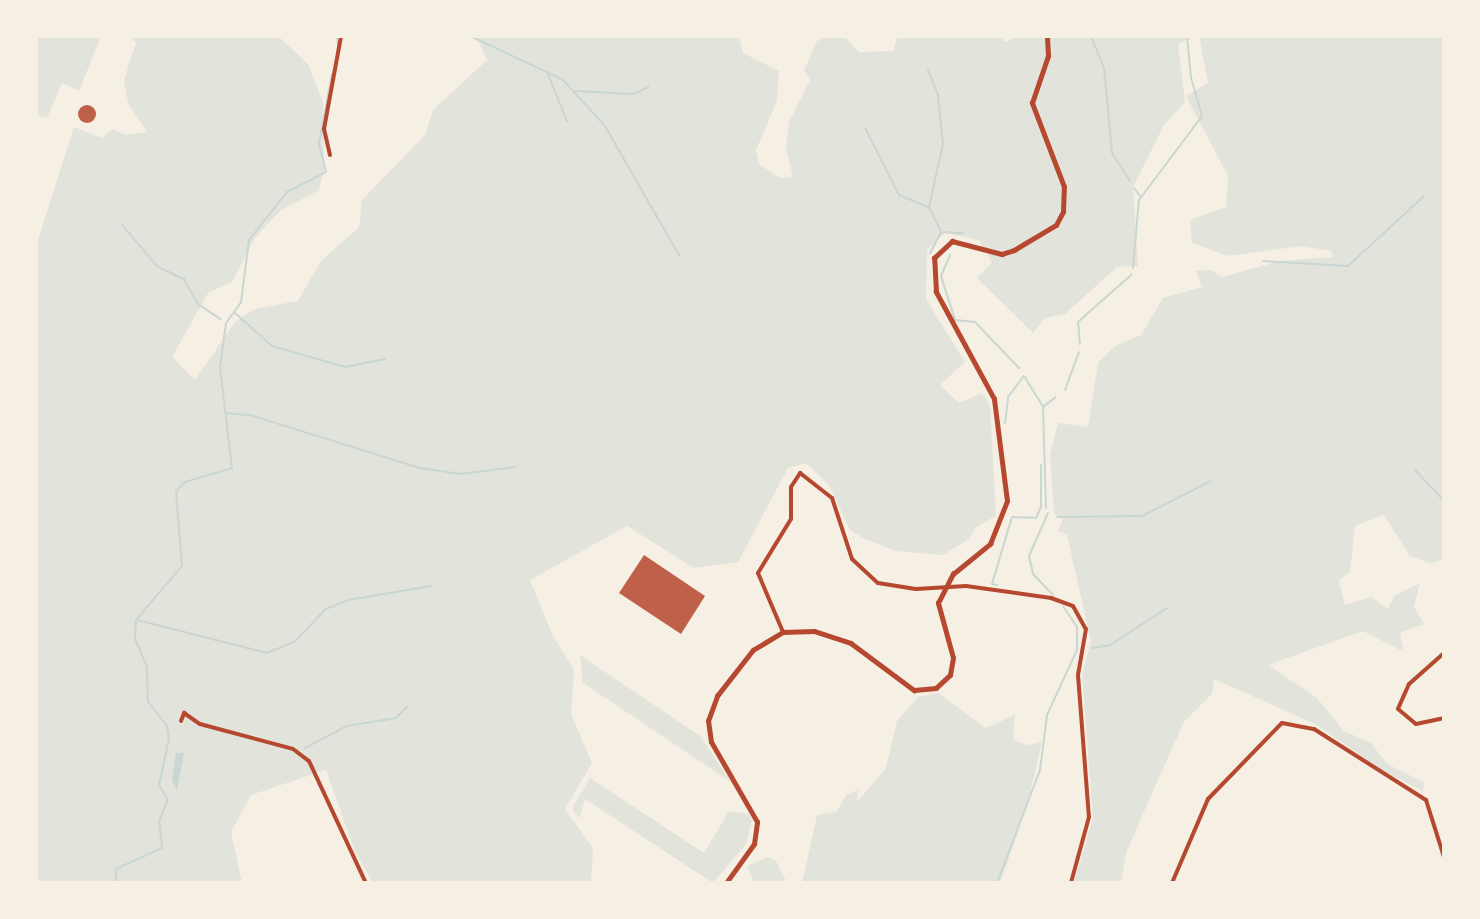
<!DOCTYPE html>
<style>
body{margin:0}
#map{position:relative;width:1480px;height:919px;overflow:hidden;background:#f6efe4;font-family:Helvetica,sans-serif}
div>[style]{position:absolute}
.green>*{inset:0;background:#e2e4dc}
.water>*{inset:0;background:#c9d6d2}
.stream>*{height:2px;margin:-1px;padding:0 1px;transform-origin:1px;border-radius:1px;background:#c9d6d2}
.building>*{inset:0;background:#bf614a}
.round{border-radius:50%}
.minor>*{height:4px;margin:-2px;padding:0 2px;transform-origin:2px;border-radius:2px;background:#b5482f}
.tertiary>*{height:4.5px;margin:-2.25px;padding:0 2.25px;transform-origin:2.25px;border-radius:2.25px;background:#b5482f}
span{translate:-50% -50%;white-space:nowrap;text-align:center;line-height:1.15;-webkit-text-stroke:4.5px #f6efe4;paint-order:stroke}
.frame{position:absolute;inset:0;border:38px solid #f6efe4;pointer-events:none}
</style>
<div id="map">
<div class="green">
<i style="clip-path:polygon(36px 36px,101px 36px,79px 91px,62px 83px,47px 118px,36px 115px)"></i>
<i style="clip-path:polygon(130px 36px,278px 36px,308px 64px,323px 103px,324px 169px,319px 190px,280px 211px,255px 238px,232px 282px,208px 293px,172px 357px,195px 380px,235px 322px,255px 309px,298px 301px,321px 261px,359px 227px,362px 200px,425px 135px,433px 110px,487px 60px,476px 36px,739px 36px,743px 53px,779px 71px,777px 101px,756px 150px,759px 164px,780px 178px,793px 177px,786px 149px,789px 122px,810px 80px,804px 70px,817px 41px,829px 36px,844px 36px,859px 52px,893px 51px,898px 36px,1002px 36px,1004px 42px,1019px 36px,1197px 36px,1178px 44px,1185px 102px,1164px 125px,1133px 187px,1138px 266px,1117px 267px,1065px 314px,1045px 318px,1033px 333px,977px 278px,992px 262px,979px 240px,945px 233px,927px 250px,926px 299px,965px 362px,940px 385px,959px 403px,982px 393px,990px 405px,996px 516px,976px 527px,969px 539px,943px 555px,895px 551px,863px 538px,850px 530px,829px 485px,806px 463px,788px 468px,738px 562px,694px 568px,627px 526px,530px 580px,552px 634px,574px 670px,571px 714px,592px 763px,565px 809px,593px 848px,591px 883px,373px 883px,355px 852px,326px 770px,251px 795px,231px 832px,242px 883px,36px 883px,36px 246px,74px 127px,102px 138px,112px 129px,126px 135px,147px 132px,128px 103px,124px 80px,136px 43px)"></i>
<i style="clip-path:polygon(1199px 36px,1444px 36px,1444px 560px,1429px 563px,1410px 556px,1384px 515px,1355px 526px,1350px 572px,1339px 580px,1345px 605px,1371px 597px,1388px 609px,1394px 596px,1420px 583px,1414px 607px,1424px 624px,1400px 633px,1404px 652px,1363px 631px,1268px 665px,1317px 698px,1344px 731px,1371px 743px,1387px 764px,1425px 783px,1423px 791px,1380px 769px,1315px 724px,1214px 679px,1212px 694px,1184px 722px,1157px 782px,1126px 853px,1121px 883px,1074px 883px,1093px 818px,1082px 675px,1091px 641px,1067px 535px,1058px 531px,1063px 519px,1054px 513px,1050px 455px,1058px 423px,1088px 427px,1098px 363px,1115px 346px,1141px 335px,1163px 298px,1202px 287px,1196px 271px,1211px 270px,1222px 277px,1280px 261px,1333px 257px,1331px 251px,1302px 246px,1228px 256px,1192px 243px,1190px 220px,1226px 207px,1228px 176px,1186px 96px,1208px 83px)"></i>
<i style="clip-path:polygon(580px 655px,700px 736px,731px 782px,583px 683px)"></i>
<i style="clip-path:polygon(938px 693px,986px 728px,1015px 715px,1013px 740px,1027px 745px,1042px 742px,1026px 809px,1000px 883px,802px 883px,817px 815px,836px 812px,847px 794px,858px 790px,857px 801px,863px 795px,886px 768px,897px 721px,918px 697px)"></i>
<i style="clip-path:polygon(590px 778px,704px 853px,729px 811px,748px 814px,752px 819px,746px 844px,713px 883px,585px 799px,579px 819px,572px 808px)"></i>
<i style="clip-path:polygon(768px 857px,776px 861px,787px 883px,754px 883px,747px 866px)"></i>
</div>
<div class="water">
<i style="clip-path:polygon(176px 753px,184px 753px,177px 790px,172px 780px)"></i>
</div>
<div class="stream">
<i style="left:337px;top:36px;width:9px;rotate:84deg"></i>
<i style="left:470px;top:36px;width:85px;rotate:25.1deg"></i>
<i style="left:547px;top:72px;width:53px;rotate:67.8deg"></i>
<i style="left:1091px;top:36px;width:35px;rotate:68deg"></i>
<i style="left:1104px;top:68px;width:85px;rotate:84.6deg"></i>
<i style="left:1112px;top:153px;width:33px;rotate:57deg"></i>
<i style="left:928px;top:70px;width:27px;rotate:68deg"></i>
<i style="left:938px;top:95px;width:49px;rotate:84.2deg"></i>
<i style="left:943px;top:144px;width:65px;rotate:102.5deg"></i>
<i style="left:929px;top:207px;width:28px;rotate:64deg"></i>
<i style="left:547px;top:72px;width:18px;rotate:27deg"></i>
<i style="left:563px;top:80px;width:62px;rotate:47.6deg"></i>
<i style="left:605px;top:126px;width:149px;rotate:60.2deg"></i>
<i style="left:575px;top:91px;width:58px;rotate:3deg"></i>
<i style="left:633px;top:94px;width:17px;rotate:-24deg"></i>
<i style="left:865px;top:128px;width:75px;rotate:63.1deg"></i>
<i style="left:899px;top:195px;width:32px;rotate:22deg"></i>
<i style="left:1134px;top:188px;width:11px;rotate:52deg"></i>
<i style="left:122px;top:225px;width:55px;rotate:49.4deg"></i>
<i style="left:158px;top:267px;width:29px;rotate:25deg"></i>
<i style="left:184px;top:279px;width:29px;rotate:61deg"></i>
<i style="left:198px;top:304px;width:27px;rotate:34deg"></i>
<i style="left:930px;top:253px;width:24px;rotate:-62deg"></i>
<i style="left:941px;top:232px;width:22px;rotate:3deg"></i>
<i style="left:950px;top:255px;width:23px;rotate:113deg"></i>
<i style="left:941px;top:276px;width:46px;rotate:72.3deg"></i>
<i style="left:955px;top:320px;width:20px;rotate:6deg"></i>
<i style="left:975px;top:322px;width:64px;rotate:46.3deg"></i>
<i style="left:1263px;top:261px;width:85px;rotate:3.4deg"></i>
<i style="left:1348px;top:266px;width:103px;rotate:-42.6deg"></i>
<i style="left:1133px;top:268px;width:68px;rotate:-85deg"></i>
<i style="left:1139px;top:200px;width:105px;rotate:-53.1deg"></i>
<i style="left:1202px;top:116px;width:40px;rotate:-106deg"></i>
<i style="left:1191px;top:78px;width:42px;rotate:-95.4deg"></i>
<i style="left:235px;top:313px;width:50px;rotate:41.7deg"></i>
<i style="left:272px;top:346px;width:76px;rotate:16deg"></i>
<i style="left:345px;top:367px;width:41px;rotate:-11.3deg"></i>
<i style="left:1080px;top:344px;width:22px;rotate:-95deg"></i>
<i style="left:1078px;top:322px;width:72px;rotate:-41.6deg"></i>
<i style="left:1065px;top:390px;width:40px;rotate:-69.8deg"></i>
<i style="left:225px;top:413px;width:25px;rotate:5deg"></i>
<i style="left:250px;top:415px;width:178px;rotate:17.3deg"></i>
<i style="left:420px;top:468px;width:41px;rotate:8.3deg"></i>
<i style="left:461px;top:474px;width:55px;rotate:-7.3deg"></i>
<i style="left:1005px;top:423px;width:26px;rotate:-83deg"></i>
<i style="left:1008px;top:397px;width:26px;rotate:-53deg"></i>
<i style="left:1024px;top:376px;width:36px;rotate:58deg"></i>
<i style="left:1415px;top:470px;width:42px;rotate:46.9deg"></i>
<i style="left:1046px;top:508px;width:101px;rotate:-91.7deg"></i>
<i style="left:1043px;top:407px;width:16px;rotate:-38deg"></i>
<i style="left:1048px;top:513px;width:47px;rotate:113.8deg"></i>
<i style="left:1029px;top:556px;width:18px;rotate:77deg"></i>
<i style="left:1033px;top:574px;width:29px;rotate:46deg"></i>
<i style="left:1057px;top:517px;width:85px;rotate:-0.7deg"></i>
<i style="left:1142px;top:516px;width:77px;rotate:-26.9deg"></i>
<i style="left:997px;top:585px;width:5px;rotate:-169deg"></i>
<i style="left:992px;top:584px;width:70px;rotate:-73.4deg"></i>
<i style="left:1012px;top:517px;width:24px;rotate:2deg"></i>
<i style="left:1036px;top:518px;width:12px;rotate:-66deg"></i>
<i style="left:1041px;top:507px;width:42px;rotate:-90deg"></i>
<i style="left:137px;top:620px;width:134px;rotate:14.2deg"></i>
<i style="left:267px;top:653px;width:29px;rotate:-22deg"></i>
<i style="left:294px;top:642px;width:46px;rotate:-45.9deg"></i>
<i style="left:326px;top:609px;width:24px;rotate:-22deg"></i>
<i style="left:348px;top:600px;width:84px;rotate:-9.6deg"></i>
<i style="left:1092px;top:648px;width:18px;rotate:-9deg"></i>
<i style="left:1110px;top:645px;width:68px;rotate:-33deg"></i>
<i style="left:305px;top:748px;width:47px;rotate:-27.6deg"></i>
<i style="left:347px;top:726px;width:50px;rotate:-9.3deg"></i>
<i style="left:396px;top:718px;width:16px;rotate:-45deg"></i>
<i style="left:116px;top:883px;width:14px;rotate:-90deg"></i>
<i style="left:116px;top:869px;width:51px;rotate:-24.5deg"></i>
<i style="left:162px;top:848px;width:27px;rotate:-96deg"></i>
<i style="left:159px;top:821px;width:23px;rotate:-67deg"></i>
<i style="left:168px;top:800px;width:17px;rotate:-121deg"></i>
<i style="left:159px;top:785px;width:47px;rotate:-77.7deg"></i>
<i style="left:169px;top:739px;width:13px;rotate:-99deg"></i>
<i style="left:167px;top:726px;width:31px;rotate:-128deg"></i>
<i style="left:148px;top:702px;width:35px;rotate:-92deg"></i>
<i style="left:147px;top:667px;width:30px;rotate:-113deg"></i>
<i style="left:135px;top:639px;width:19px;rotate:-87deg"></i>
<i style="left:136px;top:620px;width:71px;rotate:-49.6deg"></i>
<i style="left:182px;top:566px;width:75px;rotate:-94.6deg"></i>
<i style="left:176px;top:491px;width:13px;rotate:-45deg"></i>
<i style="left:185px;top:482px;width:49px;rotate:-16.6deg"></i>
<i style="left:232px;top:468px;width:102px;rotate:-96.8deg"></i>
<i style="left:220px;top:367px;width:44px;rotate:-82.2deg"></i>
<i style="left:226px;top:323px;width:26px;rotate:-54deg"></i>
<i style="left:241px;top:302px;width:63px;rotate:-82.6deg"></i>
<i style="left:249px;top:240px;width:61px;rotate:-51.6deg"></i>
<i style="left:287px;top:192px;width:44px;rotate:-27.1deg"></i>
<i style="left:326px;top:172px;width:30px;rotate:-104deg"></i>
<i style="left:319px;top:143px;width:70px;rotate:-79.3deg"></i>
<i style="left:997px;top:883px;width:121px;rotate:-69.2deg"></i>
<i style="left:1040px;top:770px;width:55px;rotate:-82.7deg"></i>
<i style="left:1047px;top:715px;width:72px;rotate:-65.2deg"></i>
<i style="left:1077px;top:650px;width:23px;rotate:-90deg"></i>
<i style="left:1077px;top:627px;width:25px;rotate:-124deg"></i>
</div>
<div class="building">
<i class="round" style="left:78px;top:105px;width:18px;height:18px"></i>
<i style="clip-path:polygon(644px 555px,705px 596px,681px 634px,619px 593px)"></i>
</div>
<div class="minor">
<i style="left:330px;top:155px;width:27px;rotate:-103deg"></i>
<i style="left:324px;top:129px;width:95px;rotate:-79.6deg"></i>
<i style="left:783px;top:632px;width:64px;rotate:-113deg"></i>
<i style="left:758px;top:573px;width:63px;rotate:-58.6deg"></i>
<i style="left:791px;top:519px;width:32px;rotate:-90deg"></i>
<i style="left:791px;top:487px;width:17px;rotate:-57deg"></i>
<i style="left:800px;top:473px;width:41px;rotate:38deg"></i>
<i style="left:832px;top:498px;width:64px;rotate:71.8deg"></i>
<i style="left:852px;top:559px;width:35px;rotate:43deg"></i>
<i style="left:878px;top:583px;width:38px;rotate:9deg"></i>
<i style="left:916px;top:589px;width:50px;rotate:-3.4deg"></i>
<i style="left:966px;top:586px;width:86px;rotate:8deg"></i>
<i style="left:1051px;top:598px;width:23px;rotate:20deg"></i>
<i style="left:1073px;top:606px;width:26px;rotate:61deg"></i>
<i style="left:1086px;top:629px;width:47px;rotate:99.9deg"></i>
<i style="left:1078px;top:675px;width:142px;rotate:85.6deg"></i>
<i style="left:1089px;top:817px;width:68px;rotate:105.3deg"></i>
<i style="left:1444px;top:653px;width:47px;rotate:138.5deg"></i>
<i style="left:1409px;top:684px;width:27px;rotate:114deg"></i>
<i style="left:1398px;top:709px;width:23px;rotate:40deg"></i>
<i style="left:1416px;top:724px;width:29px;rotate:-12deg"></i>
<i style="left:181px;top:721px;width:9px;rotate:-69deg"></i>
<i style="left:184px;top:713px;width:19px;rotate:35deg"></i>
<i style="left:200px;top:724px;width:96px;rotate:15deg"></i>
<i style="left:293px;top:749px;width:20px;rotate:37deg"></i>
<i style="left:309px;top:761px;width:135px;rotate:65deg"></i>
<i style="left:1172px;top:883px;width:91px;rotate:-66.8deg"></i>
<i style="left:1208px;top:799px;width:106px;rotate:-45.8deg"></i>
<i style="left:1282px;top:723px;width:33px;rotate:11deg"></i>
<i style="left:1314px;top:729px;width:133px;rotate:32.4deg"></i>
<i style="left:1426px;top:800px;width:60px;rotate:72.5deg"></i>
</div>
<div class="tertiary">
<i style="left:726px;top:883px;width:48px;rotate:-54.3deg"></i>
<i style="left:754px;top:844px;width:22px;rotate:-82deg"></i>
<i style="left:757px;top:822px;width:92px;rotate:-119.9deg"></i>
<i style="left:711px;top:742px;width:21px;rotate:-98deg"></i>
<i style="left:708px;top:721px;width:27px;rotate:-70deg"></i>
<i style="left:717px;top:696px;width:58px;rotate:-52deg"></i>
<i style="left:753px;top:650px;width:35px;rotate:-31deg"></i>
<i style="left:783px;top:632px;width:31px;rotate:-2deg"></i>
<i style="left:814px;top:631px;width:39px;rotate:18deg"></i>
<i style="left:851px;top:643px;width:79px;rotate:36.7deg"></i>
<i style="left:914px;top:690px;width:22px;rotate:-5deg"></i>
<i style="left:936px;top:688px;width:19px;rotate:-43deg"></i>
<i style="left:950px;top:675px;width:17px;rotate:-80deg"></i>
<i style="left:953px;top:658px;width:57px;rotate:-105.3deg"></i>
<i style="left:938px;top:603px;width:33px;rotate:-63deg"></i>
<i style="left:953px;top:574px;width:48px;rotate:-39deg"></i>
<i style="left:990px;top:544px;width:46px;rotate:-68.4deg"></i>
<i style="left:1007px;top:501px;width:103px;rotate:-97.3deg"></i>
<i style="left:994px;top:399px;width:122px;rotate:-118.5deg"></i>
<i style="left:936px;top:292px;width:34px;rotate:-93deg"></i>
<i style="left:934px;top:258px;width:25px;rotate:-43deg"></i>
<i style="left:952px;top:241px;width:52px;rotate:14.6deg"></i>
<i style="left:1002px;top:254px;width:13px;rotate:-18deg"></i>
<i style="left:1014px;top:250px;width:49px;rotate:-30.8deg"></i>
<i style="left:1056px;top:225px;width:15px;rotate:-62deg"></i>
<i style="left:1063px;top:212px;width:25px;rotate:-88deg"></i>
<i style="left:1064px;top:187px;width:90px;rotate:-110.9deg"></i>
<i style="left:1032px;top:103px;width:50px;rotate:-71.2deg"></i>
<i style="left:1048px;top:56px;width:20px;rotate:-93deg"></i>
</div>
<div class="frame"></div>
</div>
